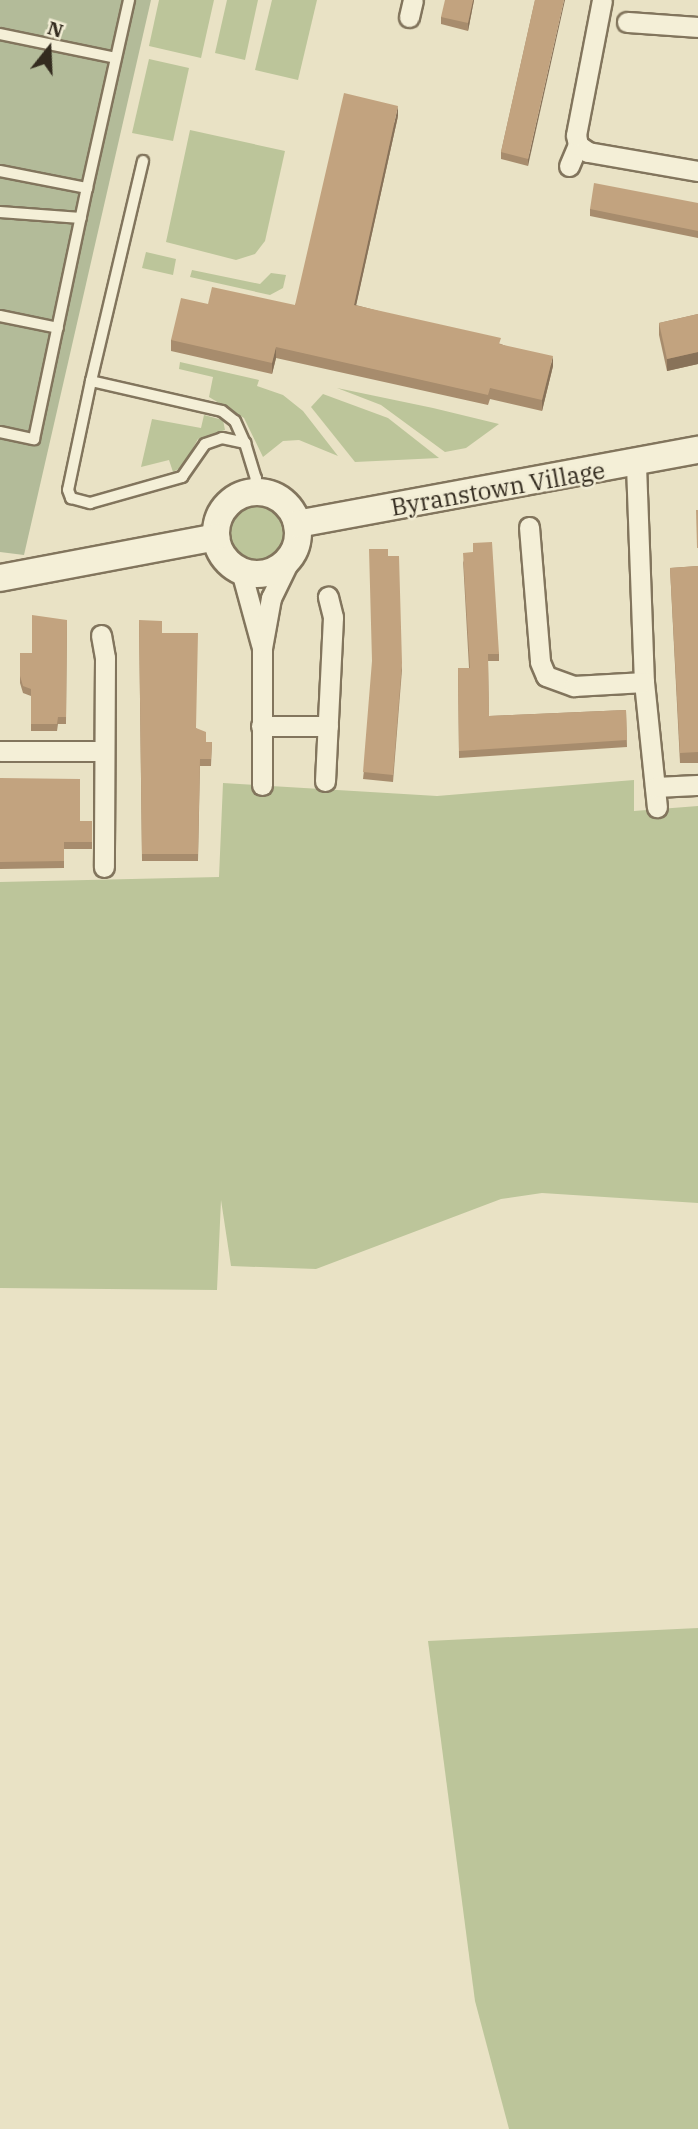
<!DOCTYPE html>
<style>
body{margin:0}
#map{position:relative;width:698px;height:2129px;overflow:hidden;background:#e9e2c5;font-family:"IBM Plex Serif",serif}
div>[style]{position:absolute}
.green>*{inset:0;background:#bcc59a}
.round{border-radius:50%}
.cemetery>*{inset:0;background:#b3bb99}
.roads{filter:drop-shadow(2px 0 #82755d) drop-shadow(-2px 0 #82755d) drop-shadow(0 2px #82755d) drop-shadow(0 -2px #82755d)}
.lane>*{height:10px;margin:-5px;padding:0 5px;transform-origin:5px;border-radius:5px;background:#f4efd7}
.street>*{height:19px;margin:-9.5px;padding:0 9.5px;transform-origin:9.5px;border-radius:9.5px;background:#f4efd7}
.secondary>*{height:26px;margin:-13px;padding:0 13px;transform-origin:13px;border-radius:13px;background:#f4efd7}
.secondary>.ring{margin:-13px;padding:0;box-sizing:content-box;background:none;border:26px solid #f4efd7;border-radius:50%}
.wall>*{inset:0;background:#a78c6d}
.shaded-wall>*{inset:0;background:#887259}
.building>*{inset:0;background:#c2a37f}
span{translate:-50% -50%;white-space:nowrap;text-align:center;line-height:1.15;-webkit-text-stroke:5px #f1ecd4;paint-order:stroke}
.street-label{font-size:24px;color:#332b1f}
.north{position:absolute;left:14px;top:14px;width:70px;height:70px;-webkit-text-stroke:5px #f1ecd4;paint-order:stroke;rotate:18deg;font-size:19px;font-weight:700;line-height:28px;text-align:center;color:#332b1f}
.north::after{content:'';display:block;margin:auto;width:24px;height:32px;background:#332b1f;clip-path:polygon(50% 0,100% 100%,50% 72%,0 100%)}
</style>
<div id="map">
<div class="green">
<i style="clip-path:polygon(159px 0,214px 0,201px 58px,149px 46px)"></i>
<i style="clip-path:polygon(227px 0,258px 0,245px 60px,215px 53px)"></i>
<i style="clip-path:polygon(272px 0,317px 0,298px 80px,255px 70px)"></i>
<i style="clip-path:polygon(149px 59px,189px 68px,173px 141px,132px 133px)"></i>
<i style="clip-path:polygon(190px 130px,285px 151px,265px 241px,255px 254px,236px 260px,166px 242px)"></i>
<i style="clip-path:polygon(146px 252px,176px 259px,173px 275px,142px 268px)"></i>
<i style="clip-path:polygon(192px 270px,260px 284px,271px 273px,286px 275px,283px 288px,270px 295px,190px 277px)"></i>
<i style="clip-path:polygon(180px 362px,259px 380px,257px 386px,283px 395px,303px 411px,338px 456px,299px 440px,283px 441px,263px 457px,244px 418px,209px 397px,213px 377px,179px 369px)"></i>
<i style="clip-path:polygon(337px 388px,433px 408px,499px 424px,466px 448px,445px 452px,381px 405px)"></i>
<i style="clip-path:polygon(323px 394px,388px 418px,439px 458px,355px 462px,311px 407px)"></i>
<i style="clip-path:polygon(204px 415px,223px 420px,225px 430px,198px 439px,182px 467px,173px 472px,169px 460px,141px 467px,152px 419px,201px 428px)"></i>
<i class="round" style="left:228px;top:501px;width:60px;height:60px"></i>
<i style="clip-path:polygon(634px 780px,634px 811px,698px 806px,698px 1203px,542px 1193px,501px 1199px,316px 1269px,231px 1266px,221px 1200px,217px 1290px,0 1288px,0 882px,219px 877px,223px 783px,437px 796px)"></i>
<i style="clip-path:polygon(698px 1628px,698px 2129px,509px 2129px,475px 2001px,428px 1641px)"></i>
</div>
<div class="cemetery">
<i style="clip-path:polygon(0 0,151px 0,24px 555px,0 552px)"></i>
</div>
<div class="roads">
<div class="lane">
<i style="left:0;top:34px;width:118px;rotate:11.7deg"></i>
<i style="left:143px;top:161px;width:226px;rotate:103.3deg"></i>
<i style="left:91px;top:381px;width:134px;rotate:12.9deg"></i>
<i style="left:222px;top:411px;width:16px;rotate:38deg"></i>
<i style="left:235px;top:421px;width:24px;rotate:66deg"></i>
<i style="left:0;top:171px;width:89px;rotate:11.1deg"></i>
<i style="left:87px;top:188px;width:193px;rotate:-77.4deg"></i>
<i style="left:0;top:212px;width:81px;rotate:4.2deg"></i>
<i style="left:0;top:316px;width:59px;rotate:11.7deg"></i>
<i style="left:91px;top:381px;width:111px;rotate:101.9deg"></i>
<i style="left:68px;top:490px;width:9px;rotate:69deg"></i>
<i style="left:71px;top:498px;width:20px;rotate:15deg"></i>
<i style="left:90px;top:503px;width:96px;rotate:-15.8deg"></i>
<i style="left:182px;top:477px;width:40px;rotate:-55.1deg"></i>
<i style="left:205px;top:444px;width:18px;rotate:-19deg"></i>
<i style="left:222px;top:438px;width:24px;rotate:12deg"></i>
<i style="left:245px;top:443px;width:37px;rotate:73deg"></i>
<i style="left:256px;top:478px;width:14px;rotate:102deg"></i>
<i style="left:0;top:432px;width:35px;rotate:12deg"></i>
<i style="left:34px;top:439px;width:257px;rotate:-78.1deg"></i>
</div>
<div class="street">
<i style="left:409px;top:17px;width:17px;rotate:-77deg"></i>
<i style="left:627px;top:22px;width:71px;rotate:4deg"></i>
<i style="left:578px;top:145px;width:12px;rotate:35deg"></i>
<i style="left:588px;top:152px;width:112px;rotate:9.8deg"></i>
<i style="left:569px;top:166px;width:23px;rotate:-67deg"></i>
<i style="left:578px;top:145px;width:10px;rotate:-101deg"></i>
<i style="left:576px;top:135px;width:137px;rotate:-79.1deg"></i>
<i style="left:636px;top:465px;width:217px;rotate:87.9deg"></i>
<i style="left:644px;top:682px;width:126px;rotate:84.1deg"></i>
<i style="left:529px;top:527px;width:135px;rotate:85.3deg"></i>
<i style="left:540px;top:662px;width:15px;rotate:67deg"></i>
<i style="left:546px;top:676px;width:30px;rotate:20deg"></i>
<i style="left:574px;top:686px;width:70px;rotate:-3.3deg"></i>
<i style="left:241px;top:571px;width:76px;rotate:74.7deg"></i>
<i style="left:101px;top:635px;width:23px;rotate:80deg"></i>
<i style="left:105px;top:658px;width:209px;rotate:90.3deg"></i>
<i style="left:261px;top:726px;width:67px"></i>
<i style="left:0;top:751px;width:104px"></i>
<i style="left:325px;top:781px;width:164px;rotate:-87.2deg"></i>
<i style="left:333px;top:617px;width:21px;rotate:-104deg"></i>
<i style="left:262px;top:785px;width:137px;rotate:-90deg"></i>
<i style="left:262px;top:648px;width:51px;rotate:-79.8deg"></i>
<i style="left:271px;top:598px;width:46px;rotate:-64deg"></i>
<i style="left:655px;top:787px;width:43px;rotate:-2.7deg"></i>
</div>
<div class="secondary">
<i class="ring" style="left:216px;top:492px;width:56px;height:56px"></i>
<i style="left:297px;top:524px;width:408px;rotate:-10.5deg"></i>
<i style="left:0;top:578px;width:220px;rotate:-10.7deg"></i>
</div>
</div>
<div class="wall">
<i style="clip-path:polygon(474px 0,468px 31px,441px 24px,441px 17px)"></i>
<i style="clip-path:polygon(535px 0,528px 166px,501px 159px,501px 152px)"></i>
<i style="clip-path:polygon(398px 116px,356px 305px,501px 344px,553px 366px,542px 411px,490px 399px,488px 405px,276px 358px,272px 374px,171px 351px,171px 340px,208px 304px,295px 305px)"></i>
<i style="clip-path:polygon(698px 203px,698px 238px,590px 216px,590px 209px)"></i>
<i style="clip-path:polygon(698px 314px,698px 364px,667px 371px,659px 335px,659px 323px)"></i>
<i style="clip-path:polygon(388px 556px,402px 670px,393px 782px,363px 779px)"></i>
<i style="clip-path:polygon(463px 560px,499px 654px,499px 661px,488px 661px,489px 716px,626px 710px,627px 747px,459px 758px,458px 668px,469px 668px)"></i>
<i style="clip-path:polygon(698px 566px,698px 763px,680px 763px,670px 568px)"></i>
<i style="clip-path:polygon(67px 620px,66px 724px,58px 724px,57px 731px,31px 731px,31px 696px,23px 693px,20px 683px,20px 653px,32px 653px)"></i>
<i style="clip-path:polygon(139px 620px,162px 633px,196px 728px,206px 742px,212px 742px,211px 766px,200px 766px,198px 861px,142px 861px)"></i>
<i style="clip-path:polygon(0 778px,80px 821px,92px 821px,92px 849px,64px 849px,64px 868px,0 869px)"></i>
</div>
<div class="shaded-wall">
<i style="clip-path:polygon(473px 0,474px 0,468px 31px,468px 23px)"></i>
<i style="clip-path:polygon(564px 0,565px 0,528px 166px,528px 159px)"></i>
<i style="clip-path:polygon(398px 106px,398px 116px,354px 315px,354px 305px)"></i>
<i style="clip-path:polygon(276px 347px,276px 358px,272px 374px,272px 363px)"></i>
<i style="clip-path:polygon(698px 352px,698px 364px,667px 371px,667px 359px)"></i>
<i style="clip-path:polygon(553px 356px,553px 366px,542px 411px,542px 400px)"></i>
</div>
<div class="building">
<i style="clip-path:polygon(445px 0,473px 0,468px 23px,441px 17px)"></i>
<i style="clip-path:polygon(535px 0,564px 0,528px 159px,501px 152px)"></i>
<i style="clip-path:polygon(344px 93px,398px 106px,354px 305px,501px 338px,499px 344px,553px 356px,542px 400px,490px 388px,488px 395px,276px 347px,272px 363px,171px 340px,181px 298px,208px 304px,212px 287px,295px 305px)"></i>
<i style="clip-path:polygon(594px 183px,698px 203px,698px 231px,590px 209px)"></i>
<i style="clip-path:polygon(698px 314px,698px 352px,667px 359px,659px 323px)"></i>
<i style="clip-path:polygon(696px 510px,698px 510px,698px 548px,697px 548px)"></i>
<i style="clip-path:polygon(492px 542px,499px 654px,488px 654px,489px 716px,626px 710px,627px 740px,459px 751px,458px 668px,470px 668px,463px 553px,473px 552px,473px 543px)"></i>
<i style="clip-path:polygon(369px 549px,388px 549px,388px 556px,399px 556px,402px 663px,393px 775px,363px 772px,372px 661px)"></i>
<i style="clip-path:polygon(698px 566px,698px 752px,680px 753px,670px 568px)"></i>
<i style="clip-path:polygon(32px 615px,67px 620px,66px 717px,58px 717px,57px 724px,31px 724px,31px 689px,23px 686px,20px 676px,20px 653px,32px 653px)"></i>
<i style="clip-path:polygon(139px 620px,162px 621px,162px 633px,198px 633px,196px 728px,206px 732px,206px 742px,212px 742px,211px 759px,200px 759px,198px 854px,142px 854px)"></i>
<i style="clip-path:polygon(0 778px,80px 779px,80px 821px,92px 821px,92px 842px,64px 842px,64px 861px,0 862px)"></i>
</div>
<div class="street-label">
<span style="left:498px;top:489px;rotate:-10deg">Byranstown Village</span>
</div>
<div class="north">N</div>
</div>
